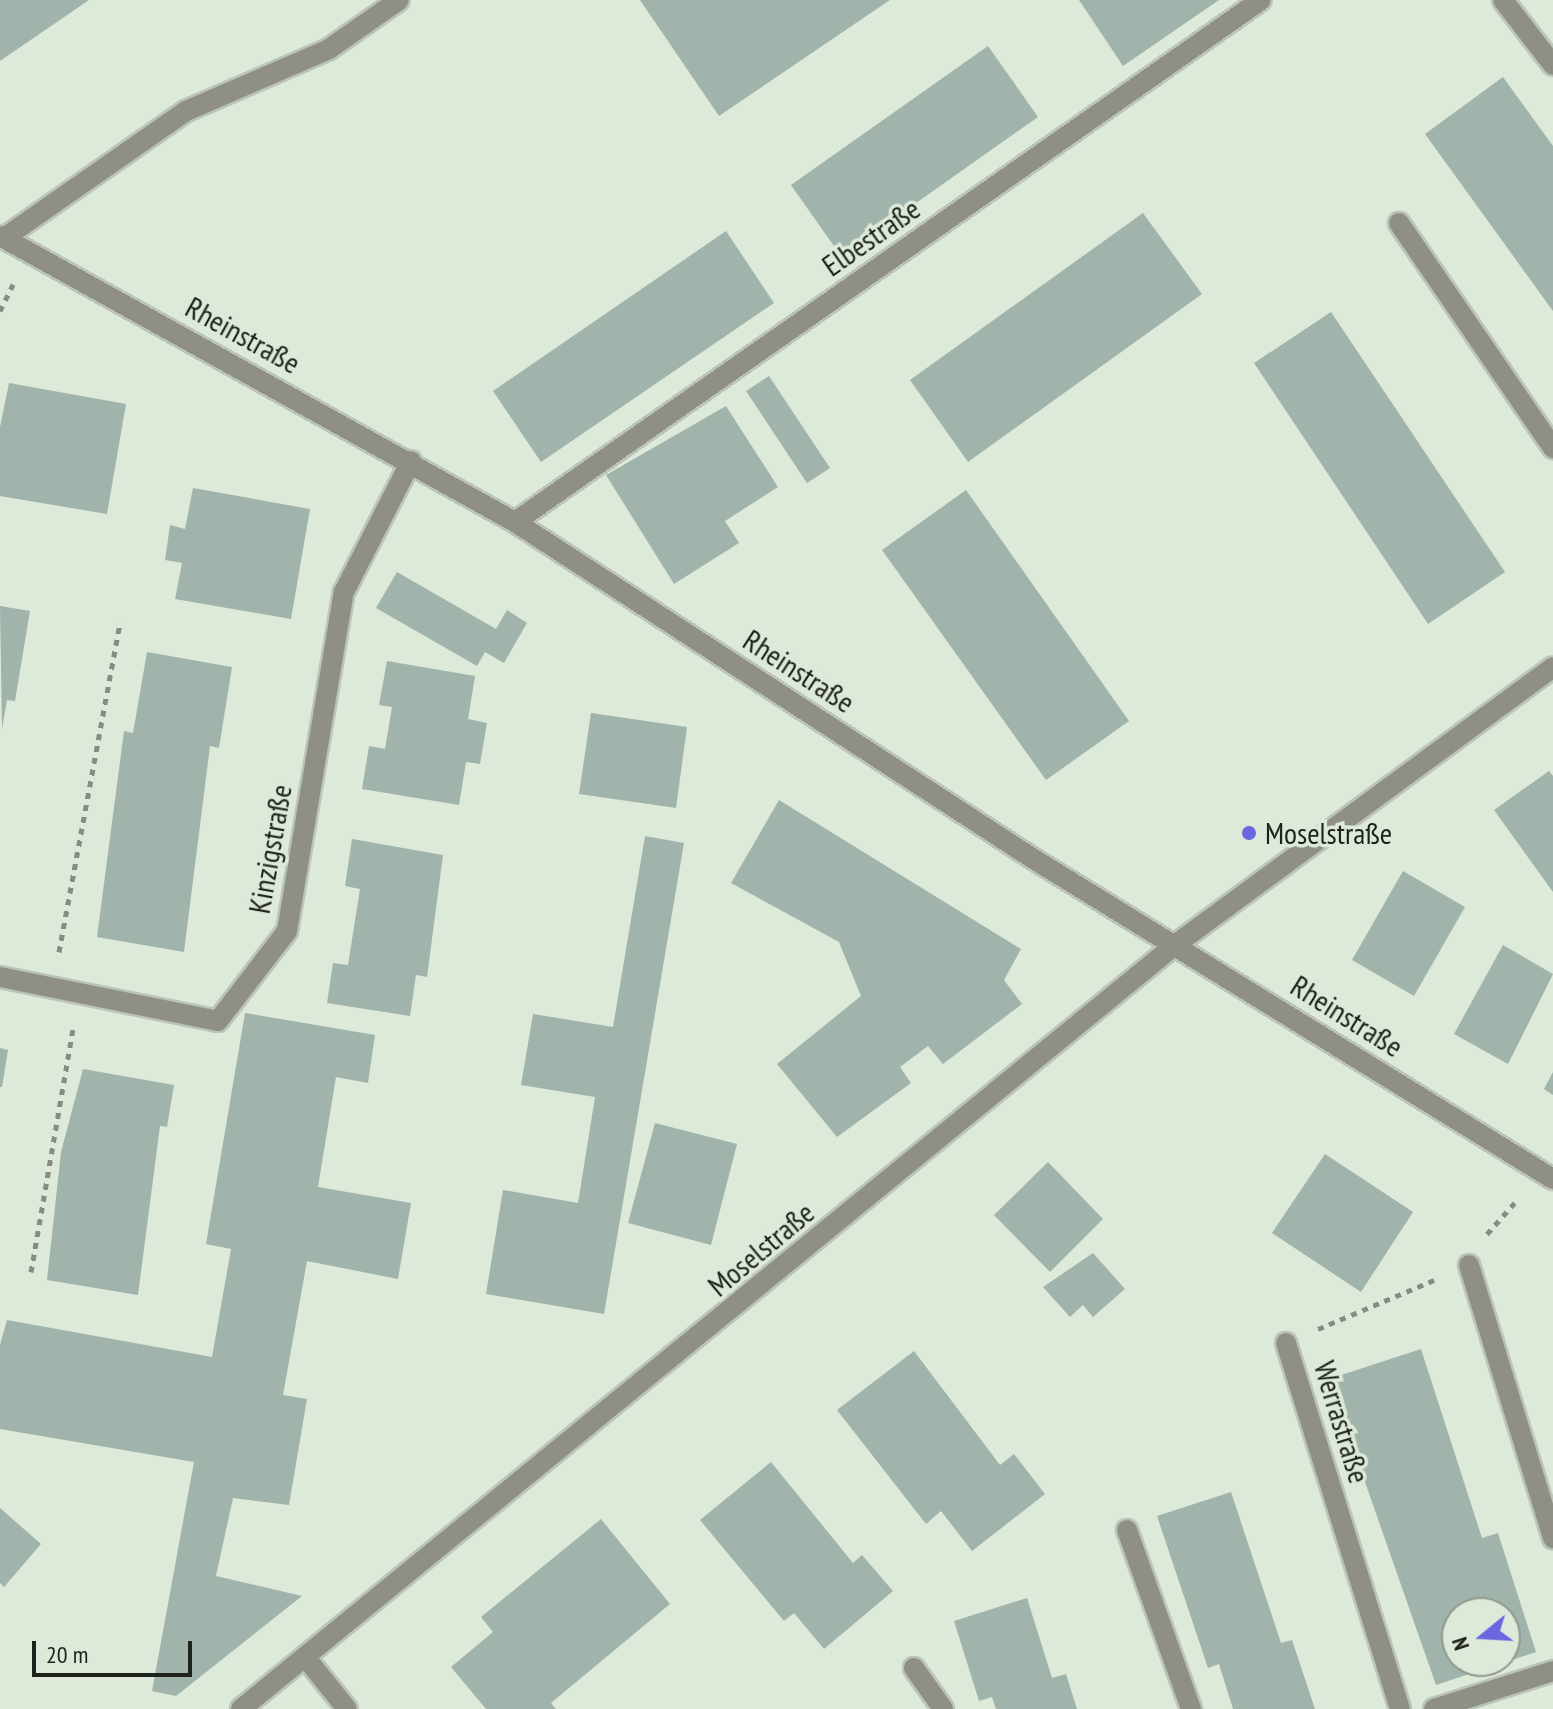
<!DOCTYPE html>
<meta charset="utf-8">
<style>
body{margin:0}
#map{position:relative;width:1553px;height:1709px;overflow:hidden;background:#dde9d9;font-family:"PT Sans Narrow",sans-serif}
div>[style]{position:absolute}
.building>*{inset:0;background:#a0b4ab}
.path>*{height:5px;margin-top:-2.5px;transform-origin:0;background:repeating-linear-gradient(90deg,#858d82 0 6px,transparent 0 12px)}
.roads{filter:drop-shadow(2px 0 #bac5b7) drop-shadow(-2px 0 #bac5b7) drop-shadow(0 2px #bac5b7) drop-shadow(0 -2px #bac5b7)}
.minor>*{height:20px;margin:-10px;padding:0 10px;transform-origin:10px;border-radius:10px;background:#8f8f87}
.dots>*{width:22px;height:22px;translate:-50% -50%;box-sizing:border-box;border:4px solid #dde9d9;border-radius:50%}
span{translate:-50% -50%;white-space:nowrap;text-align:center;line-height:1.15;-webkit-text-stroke:7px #dde9d9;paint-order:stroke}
.street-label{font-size:30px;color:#1d221c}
.poi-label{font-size:30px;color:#1d221c}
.left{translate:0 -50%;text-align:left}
.north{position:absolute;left:1441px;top:1597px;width:80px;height:80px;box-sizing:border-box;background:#dde9d9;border:2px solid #90998d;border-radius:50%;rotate:252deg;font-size:22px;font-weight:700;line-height:32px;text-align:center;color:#1d221c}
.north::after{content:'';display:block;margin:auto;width:28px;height:36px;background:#6b67e1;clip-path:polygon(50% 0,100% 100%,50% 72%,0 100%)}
.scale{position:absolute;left:32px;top:1641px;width:160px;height:36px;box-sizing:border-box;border:4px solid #1d221c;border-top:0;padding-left:10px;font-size:24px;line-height:28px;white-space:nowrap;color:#1d221c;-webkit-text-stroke:6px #dde9d9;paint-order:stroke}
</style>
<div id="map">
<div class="building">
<i style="clip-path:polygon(0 0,89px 0,0 61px)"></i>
<i style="clip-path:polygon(640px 0,890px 0,719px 116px)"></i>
<i style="clip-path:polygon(1079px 0,1219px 0,1123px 66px)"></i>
<i style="clip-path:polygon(988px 46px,1038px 117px,841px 256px,791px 185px)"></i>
<i style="clip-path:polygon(1503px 77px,1553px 146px,1553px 311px,1425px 134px)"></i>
<i style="clip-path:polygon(1143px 213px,1202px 294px,968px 462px,910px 380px)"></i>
<i style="clip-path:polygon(726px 231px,774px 303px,541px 462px,493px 391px)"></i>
<i style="clip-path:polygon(1331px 312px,1505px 572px,1428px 624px,1254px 363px)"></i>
<i style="clip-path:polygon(769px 376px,830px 468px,807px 483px,746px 391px)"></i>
<i style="clip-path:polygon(9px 383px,126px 404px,107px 514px,0 496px,0 427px)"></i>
<i style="clip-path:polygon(726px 406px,778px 487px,725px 521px,739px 543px,674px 584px,606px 475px)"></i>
<i style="clip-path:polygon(193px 488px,310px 509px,291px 619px,175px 599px,182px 563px,165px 560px,170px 525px,185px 529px)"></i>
<i style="clip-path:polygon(966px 490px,1129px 721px,1046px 780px,882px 550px)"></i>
<i style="clip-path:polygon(397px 572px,496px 629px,507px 610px,527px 623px,504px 663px,485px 652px,477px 666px,376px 608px)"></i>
<i style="clip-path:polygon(0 606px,30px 611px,15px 701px,7px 700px,2px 729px)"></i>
<i style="clip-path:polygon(147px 652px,232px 667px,219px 748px,210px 746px,184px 952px,97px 937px,124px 731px,133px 733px)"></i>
<i style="clip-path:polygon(387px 661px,475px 676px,468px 719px,487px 723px,480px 764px,466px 762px,459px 805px,362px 789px,369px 746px,385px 749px,392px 707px,379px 705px)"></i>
<i style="clip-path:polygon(591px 713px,687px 727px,676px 808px,579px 794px)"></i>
<i style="clip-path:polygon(1549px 771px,1553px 776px,1553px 892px,1494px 810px)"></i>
<i style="clip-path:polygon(779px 800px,1021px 949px,1004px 980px,1022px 1004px,943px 1064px,928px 1046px,900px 1067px,911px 1083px,837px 1137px,777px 1064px,861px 996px,839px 942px,731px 883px)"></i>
<i style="clip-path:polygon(645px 836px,684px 843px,604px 1314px,486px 1294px,503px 1190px,578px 1203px,595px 1097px,521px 1085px,533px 1014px,613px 1027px)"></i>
<i style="clip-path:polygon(352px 839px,443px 855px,427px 977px,416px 975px,410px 1016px,327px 1003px,333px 963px,348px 965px,360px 889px,345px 886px)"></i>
<i style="clip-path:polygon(1403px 871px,1465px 907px,1414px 996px,1352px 960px)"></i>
<i style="clip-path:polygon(1503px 945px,1553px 974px,1508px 1064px,1454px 1034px)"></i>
<i style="clip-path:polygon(245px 1013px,375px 1035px,368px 1083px,336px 1077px,318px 1187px,411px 1203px,398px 1279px,307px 1261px,283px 1395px,307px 1399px,289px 1505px,233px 1498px,216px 1576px,302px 1596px,176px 1696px,152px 1691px,194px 1462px,0 1429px,0 1345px,7px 1320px,212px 1357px,231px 1249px,206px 1244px)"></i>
<i style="clip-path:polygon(0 1048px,8px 1050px,2px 1087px,0 1087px)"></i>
<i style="clip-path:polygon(83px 1069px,174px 1085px,167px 1127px,160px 1126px,138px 1295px,47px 1280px,61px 1152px)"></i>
<i style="clip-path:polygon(1553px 1072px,1553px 1095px,1544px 1089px)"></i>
<i style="clip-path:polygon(655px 1123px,737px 1144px,711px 1245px,628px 1223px)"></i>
<i style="clip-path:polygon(1325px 1154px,1413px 1212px,1361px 1292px,1272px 1233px)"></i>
<i style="clip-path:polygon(1048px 1162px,1103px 1219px,1050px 1272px,994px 1215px)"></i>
<i style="clip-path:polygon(1093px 1253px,1125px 1289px,1093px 1317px,1083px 1305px,1070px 1317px,1043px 1287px)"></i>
<i style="clip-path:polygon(evenodd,1421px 1349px,1482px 1538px,1498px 1533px,1536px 1652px,1436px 1685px,1329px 1379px,1421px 1349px,1457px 1613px,1505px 1613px,1505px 1661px,1457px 1661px,1457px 1613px)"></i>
<i style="clip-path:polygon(914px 1351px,1000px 1465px,1014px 1454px,1045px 1494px,972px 1551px,941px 1511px,926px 1524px,837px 1410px)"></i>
<i style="clip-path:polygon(771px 1462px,853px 1563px,862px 1555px,893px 1591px,824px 1649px,794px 1613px,784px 1621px,700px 1520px)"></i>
<i style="clip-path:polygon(1231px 1492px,1281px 1643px,1292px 1640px,1315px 1709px,1233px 1709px,1219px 1664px,1208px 1668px,1157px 1516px)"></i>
<i style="clip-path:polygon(0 1508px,41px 1544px,4px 1587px,0 1583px)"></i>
<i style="clip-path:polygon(601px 1519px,670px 1604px,551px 1703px,556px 1709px,486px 1709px,451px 1667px,493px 1632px,481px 1617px)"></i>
<i style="clip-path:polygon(1027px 1598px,1052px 1678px,1066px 1674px,1077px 1709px,996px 1709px,992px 1697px,979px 1701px,954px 1621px)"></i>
</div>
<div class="path">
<i style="left:0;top:311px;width:30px;rotate:-64deg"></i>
<i style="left:59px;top:952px;width:336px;rotate:-79.5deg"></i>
<i style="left:1487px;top:1234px;width:47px;rotate:-48.5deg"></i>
<i style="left:31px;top:1272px;width:246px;rotate:-80.2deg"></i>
<i style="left:1318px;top:1329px;width:126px;rotate:-22.9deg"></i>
</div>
<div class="roads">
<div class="minor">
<i style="left:1503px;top:0;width:82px;rotate:52.4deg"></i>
<i style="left:1399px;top:223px;width:273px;rotate:55.6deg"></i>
<i style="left:0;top:236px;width:589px;rotate:29.05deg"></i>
<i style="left:515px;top:522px;width:617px;rotate:33.02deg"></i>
<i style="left:1032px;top:858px;width:612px;rotate:31.64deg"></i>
<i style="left:4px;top:238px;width:222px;rotate:-34.9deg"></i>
<i style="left:186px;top:111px;width:156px;rotate:-23.4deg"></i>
<i style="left:329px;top:49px;width:85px;rotate:-35deg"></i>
<i style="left:515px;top:522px;width:910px;rotate:-34.98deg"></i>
<i style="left:0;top:977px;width:222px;rotate:11.4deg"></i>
<i style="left:218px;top:1021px;width:113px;rotate:-52.5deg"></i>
<i style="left:287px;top:931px;width:344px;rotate:-80.5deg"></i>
<i style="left:344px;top:592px;width:147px;rotate:-62.9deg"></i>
<i style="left:1469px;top:1265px;width:286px;rotate:72.9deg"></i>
<i style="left:1286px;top:1343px;width:383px;rotate:72.7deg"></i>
<i style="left:1127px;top:1530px;width:190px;rotate:70.3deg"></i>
<i style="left:306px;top:1658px;width:65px;rotate:51.2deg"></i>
<i style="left:914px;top:1668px;width:50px;rotate:54.7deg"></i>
<i style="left:241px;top:1709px;width:1207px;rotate:-39.28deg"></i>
<i style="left:1175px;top:945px;width:469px;rotate:-36.3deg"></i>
<i style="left:1434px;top:1709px;width:125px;rotate:-17.7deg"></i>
</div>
</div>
<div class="dots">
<i style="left:1249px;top:833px;background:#6b67e1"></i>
</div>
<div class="street-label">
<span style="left:871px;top:237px;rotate:-35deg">Elbestraße</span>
<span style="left:243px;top:335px;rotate:29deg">Rheinstraße</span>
<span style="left:799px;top:671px;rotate:33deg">Rheinstraße</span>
<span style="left:270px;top:849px;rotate:-80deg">Kinzigstraße</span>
<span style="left:1347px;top:1016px;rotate:32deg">Rheinstraße</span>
<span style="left:761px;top:1249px;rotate:-40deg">Moselstraße</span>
<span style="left:1342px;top:1422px;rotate:73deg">Werrastraße</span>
</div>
<div class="poi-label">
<span class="left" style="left:1265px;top:833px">Moselstraße</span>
</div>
<div class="north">N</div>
<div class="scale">20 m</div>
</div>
